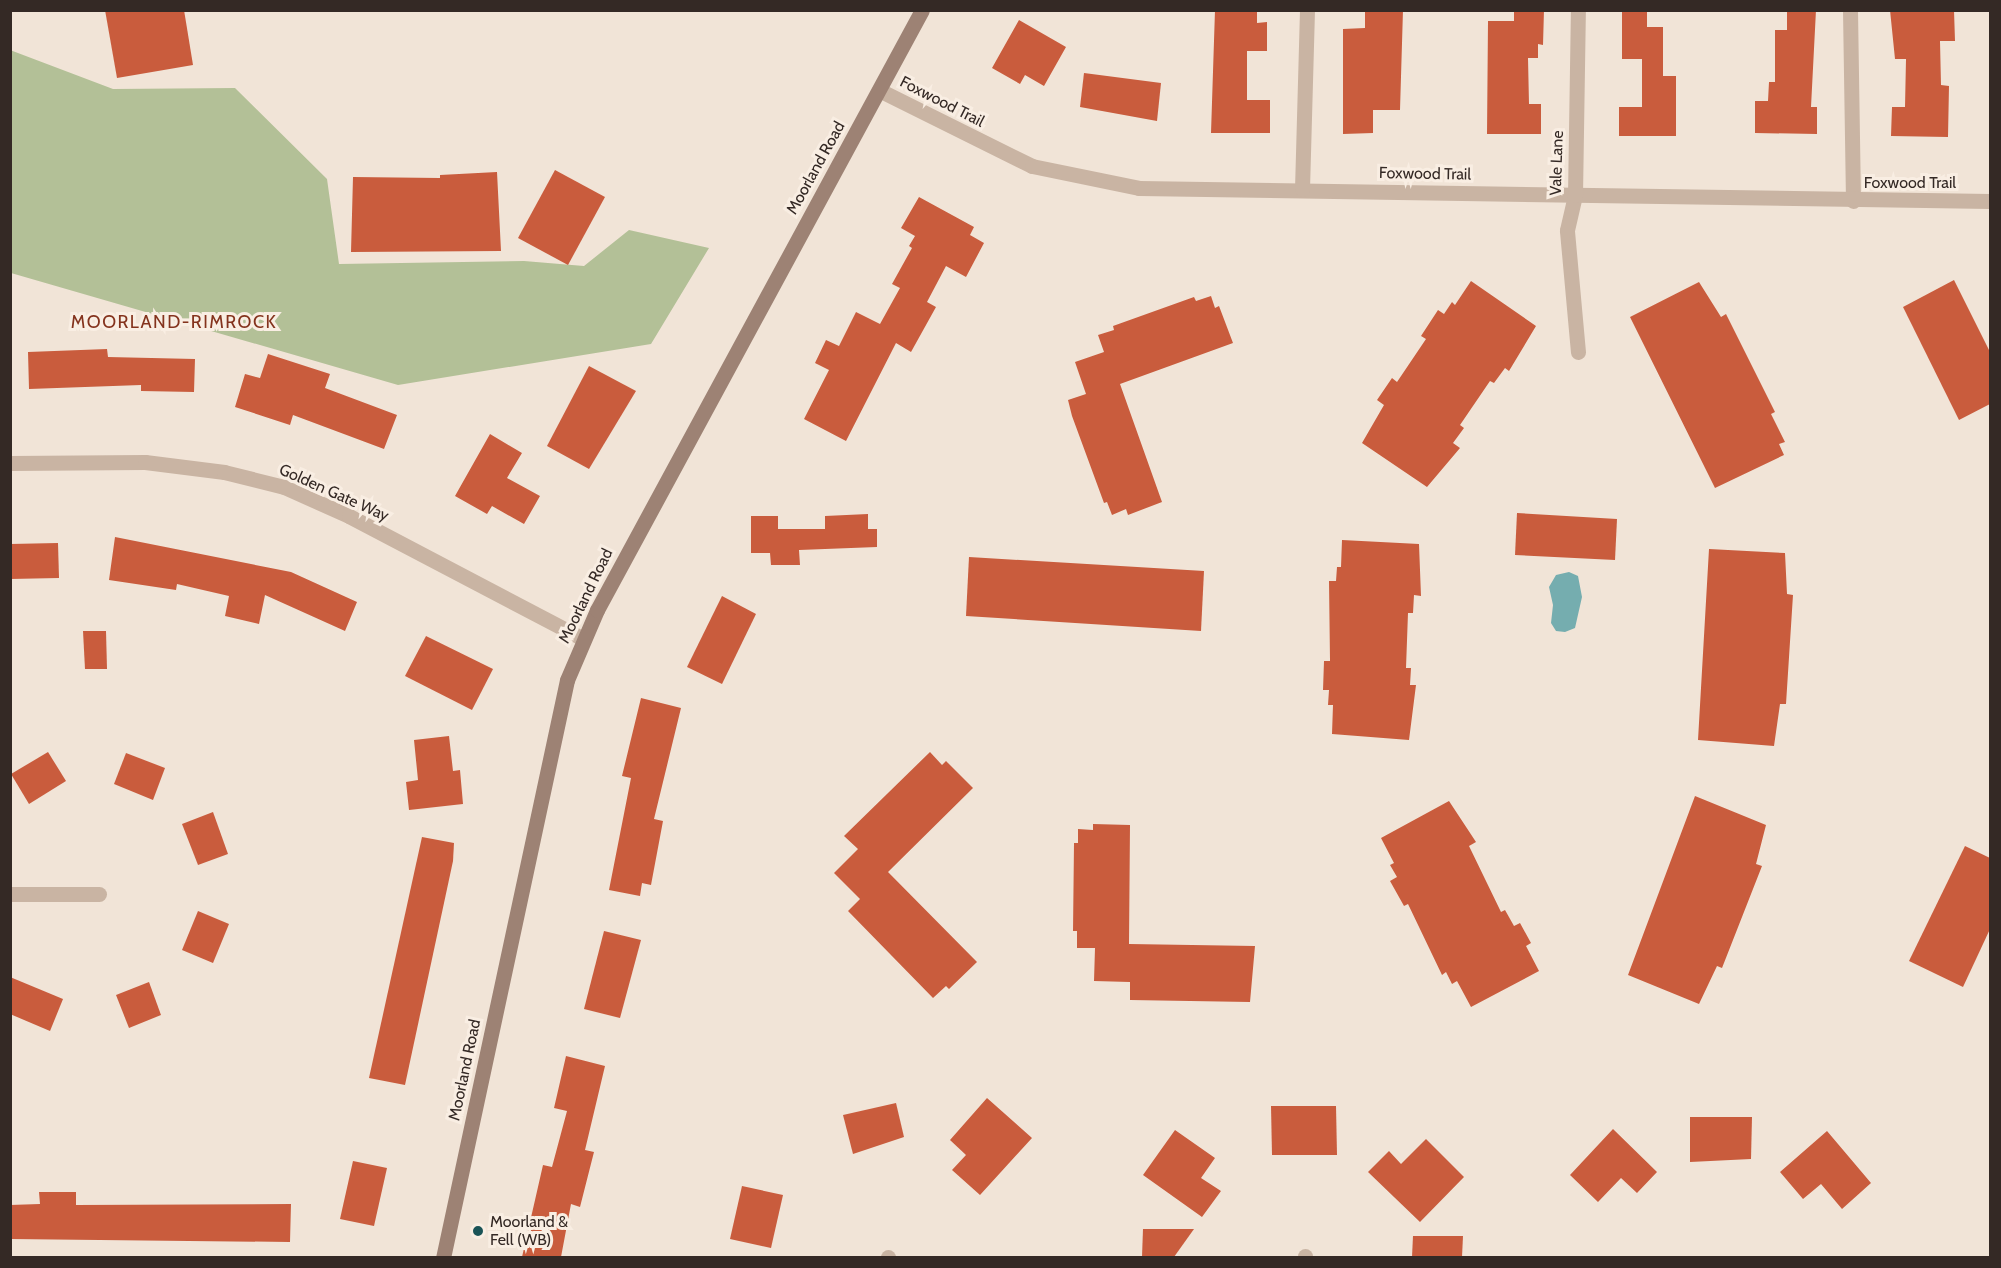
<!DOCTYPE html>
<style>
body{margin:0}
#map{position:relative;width:2001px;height:1268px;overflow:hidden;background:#f1e4d7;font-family:Cabin,sans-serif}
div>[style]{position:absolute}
.green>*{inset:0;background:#b3c097}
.water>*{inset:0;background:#75adaf}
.building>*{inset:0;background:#c95c3d}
.street>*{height:15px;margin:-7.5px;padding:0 7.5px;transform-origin:7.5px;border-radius:7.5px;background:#c9b4a3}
.secondary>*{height:15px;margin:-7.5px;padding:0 7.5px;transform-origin:7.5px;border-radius:7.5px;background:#9d8274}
.dots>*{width:16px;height:16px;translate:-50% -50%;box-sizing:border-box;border:3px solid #f9eee3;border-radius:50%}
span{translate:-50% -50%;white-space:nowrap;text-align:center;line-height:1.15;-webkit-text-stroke:6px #f9eee3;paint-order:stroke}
.street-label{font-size:16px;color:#342925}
.poi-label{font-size:16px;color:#342925}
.left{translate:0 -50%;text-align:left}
.neighbourhood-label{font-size:18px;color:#84331d;letter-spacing:1.5px}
.frame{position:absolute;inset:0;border:12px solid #342925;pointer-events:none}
</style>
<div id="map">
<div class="green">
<i style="clip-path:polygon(10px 50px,113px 89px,235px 88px,327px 179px,339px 264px,524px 261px,584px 266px,629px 230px,709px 248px,651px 344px,398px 385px,11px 273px)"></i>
</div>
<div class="water">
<i style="clip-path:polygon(1569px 572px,1578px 576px,1582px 597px,1575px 628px,1565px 632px,1556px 631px,1551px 623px,1553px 605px,1549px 587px,1556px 575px)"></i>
</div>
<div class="building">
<i style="clip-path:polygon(105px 10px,184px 10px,193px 65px,117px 78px)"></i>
<i style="clip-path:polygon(1215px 10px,1257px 10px,1257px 23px,1267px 22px,1267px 51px,1247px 51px,1247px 100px,1270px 100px,1270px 133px,1211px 133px)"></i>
<i style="clip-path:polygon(1365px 10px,1403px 10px,1400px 110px,1373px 110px,1373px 133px,1343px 134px,1343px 29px,1365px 28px)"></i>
<i style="clip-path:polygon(1514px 10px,1544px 10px,1543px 45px,1538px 44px,1538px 58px,1528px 58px,1529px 104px,1541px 104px,1541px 134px,1487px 134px,1488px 21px,1514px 21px)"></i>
<i style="clip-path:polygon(1622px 10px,1647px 10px,1647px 27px,1663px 27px,1663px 76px,1676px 76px,1676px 136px,1619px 136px,1619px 107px,1642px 107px,1642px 59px,1622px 59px)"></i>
<i style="clip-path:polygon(1787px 10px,1816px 10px,1811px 107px,1817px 107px,1817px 134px,1755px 133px,1755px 101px,1768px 101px,1769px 82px,1775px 82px,1775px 30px,1787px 30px)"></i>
<i style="clip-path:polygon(1890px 10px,1954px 10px,1955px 41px,1940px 41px,1941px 85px,1949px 86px,1948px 137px,1891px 136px,1892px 107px,1905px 107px,1906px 59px,1895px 59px)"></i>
<i style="clip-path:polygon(1019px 20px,1066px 47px,1044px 86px,1025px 75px,1020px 84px,992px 68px)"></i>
<i style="clip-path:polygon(1084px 73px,1161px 83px,1157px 121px,1080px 107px)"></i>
<i style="clip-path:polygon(555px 170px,605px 197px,568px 265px,518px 238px)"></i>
<i style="clip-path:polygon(497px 172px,501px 251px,351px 252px,353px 177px,440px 178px,440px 175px)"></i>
<i style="clip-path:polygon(919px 197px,974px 227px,970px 235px,984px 243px,966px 277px,946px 266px,927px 302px,936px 307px,911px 352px,896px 343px,846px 441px,804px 419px,829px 370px,815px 363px,826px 340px,839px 346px,856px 312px,880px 324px,900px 288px,892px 284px,912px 248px,909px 246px,915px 236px,901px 228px)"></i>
<i style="clip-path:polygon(1954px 280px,1990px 352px,1990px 404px,1959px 420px,1903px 307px)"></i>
<i style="clip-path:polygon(1471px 281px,1536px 326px,1509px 371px,1505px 368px,1494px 383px,1490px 381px,1460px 425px,1464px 428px,1453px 443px,1460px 448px,1427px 487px,1362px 443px,1384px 405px,1377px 400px,1392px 378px,1397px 382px,1426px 339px,1421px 336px,1438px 310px,1444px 314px,1452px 302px,1455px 305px)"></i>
<i style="clip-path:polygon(1699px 282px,1721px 317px,1726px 314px,1775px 412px,1771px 414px,1785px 442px,1779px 444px,1784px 455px,1715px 488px,1630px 317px)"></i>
<i style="clip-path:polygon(1211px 296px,1215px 308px,1219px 306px,1233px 343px,1120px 384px,1162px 502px,1128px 515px,1126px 509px,1112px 515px,1107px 502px,1104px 503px,1072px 416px,1068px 400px,1086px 394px,1075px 362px,1104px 352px,1098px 335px,1114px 330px,1113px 326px,1194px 297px,1196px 301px)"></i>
<i style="clip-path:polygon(107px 349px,108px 357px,195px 359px,194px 392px,141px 391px,141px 385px,29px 389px,28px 352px)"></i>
<i style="clip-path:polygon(268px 354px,330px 374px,325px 388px,397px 415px,384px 449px,293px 415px,290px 425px,235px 407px,245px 374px,260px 378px)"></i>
<i style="clip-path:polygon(589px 366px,636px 391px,589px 469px,547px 446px)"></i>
<i style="clip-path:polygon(490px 434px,522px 453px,507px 478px,540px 496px,524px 524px,492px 506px,487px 514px,455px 496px)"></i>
<i style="clip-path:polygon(1517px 513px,1617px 519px,1615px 560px,1515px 555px)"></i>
<i style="clip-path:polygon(868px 514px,868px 529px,877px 529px,877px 547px,799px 550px,800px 565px,771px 565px,770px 553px,751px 553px,751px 516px,778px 516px,778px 529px,825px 529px,825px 516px)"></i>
<i style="clip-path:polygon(115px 537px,291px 572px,357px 602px,345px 631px,265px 595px,259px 624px,225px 616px,229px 596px,177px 584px,176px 590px,109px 580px)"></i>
<i style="clip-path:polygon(1342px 540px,1419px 544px,1421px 596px,1414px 595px,1413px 613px,1408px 613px,1406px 668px,1411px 668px,1410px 685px,1416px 685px,1409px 740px,1332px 734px,1333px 705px,1328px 705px,1329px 690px,1323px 690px,1324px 661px,1330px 661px,1329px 581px,1336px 581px,1337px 567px,1341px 567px)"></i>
<i style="clip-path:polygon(58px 543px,59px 578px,10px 579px,10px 544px)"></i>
<i style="clip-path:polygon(1709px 549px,1785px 553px,1787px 594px,1793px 595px,1786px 704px,1780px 704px,1774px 746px,1698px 740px)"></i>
<i style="clip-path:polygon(969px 557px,1204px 571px,1201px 631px,966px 616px)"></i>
<i style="clip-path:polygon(722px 596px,756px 614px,722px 684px,687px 667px)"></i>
<i style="clip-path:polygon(83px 631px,106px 631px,107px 669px,85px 669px)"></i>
<i style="clip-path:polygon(426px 636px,493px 669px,472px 710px,405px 676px)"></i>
<i style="clip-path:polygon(641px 698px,681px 708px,654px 819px,663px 821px,651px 885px,642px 883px,640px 896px,609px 890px,631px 778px,622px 776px)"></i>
<i style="clip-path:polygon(449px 736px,453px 771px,460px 770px,463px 804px,409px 810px,406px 782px,418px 780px,414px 740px)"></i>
<i style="clip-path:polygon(48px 752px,66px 781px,29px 804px,11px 774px)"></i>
<i style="clip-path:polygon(930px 752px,942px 765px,946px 761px,973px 788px,888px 872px,977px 962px,949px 989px,946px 986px,933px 998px,848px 911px,860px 899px,834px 873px,858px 849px,844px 836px)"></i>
<i style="clip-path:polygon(126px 753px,165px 768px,153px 800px,114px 784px)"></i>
<i style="clip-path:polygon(1695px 796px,1766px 825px,1756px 864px,1762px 866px,1722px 968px,1717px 966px,1699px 1004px,1628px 975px)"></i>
<i style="clip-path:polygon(1449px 801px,1476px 842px,1469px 846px,1501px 912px,1505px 910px,1514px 926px,1520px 923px,1531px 943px,1526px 946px,1539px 971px,1471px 1007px,1457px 981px,1452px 984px,1446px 972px,1442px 975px,1408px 904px,1404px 906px,1390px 881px,1397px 877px,1390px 865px,1394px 863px,1381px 838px)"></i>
<i style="clip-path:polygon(213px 812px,228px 854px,198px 865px,182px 824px)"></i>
<i style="clip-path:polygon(1093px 824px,1130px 825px,1129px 944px,1255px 946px,1250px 1002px,1130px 1000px,1130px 982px,1094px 981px,1095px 948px,1077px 948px,1077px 931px,1073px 931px,1074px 843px,1078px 843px,1078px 829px,1093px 830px)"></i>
<i style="clip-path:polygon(422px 837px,454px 843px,453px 861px,405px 1085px,369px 1078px)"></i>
<i style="clip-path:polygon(1965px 846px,1990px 858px,1990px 929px,1963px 987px,1909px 961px)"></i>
<i style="clip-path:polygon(198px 911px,229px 924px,213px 963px,182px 950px)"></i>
<i style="clip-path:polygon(604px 931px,641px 940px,620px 1018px,584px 1009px)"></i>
<i style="clip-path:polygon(10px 977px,63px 999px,50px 1031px,10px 1014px)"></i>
<i style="clip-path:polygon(149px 982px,161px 1015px,129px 1028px,116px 995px)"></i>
<i style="clip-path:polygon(566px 1056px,605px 1066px,585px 1150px,594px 1152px,580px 1207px,571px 1204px,561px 1257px,522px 1257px,543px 1165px,552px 1167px,567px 1111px,554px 1108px)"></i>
<i style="clip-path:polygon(987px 1098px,1032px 1138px,980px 1195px,952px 1170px,966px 1155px,950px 1140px)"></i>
<i style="clip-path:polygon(896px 1103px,904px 1137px,853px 1154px,843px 1115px)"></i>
<i style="clip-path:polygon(1271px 1106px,1336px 1106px,1337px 1155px,1272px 1155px)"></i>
<i style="clip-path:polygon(1690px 1117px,1752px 1117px,1751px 1159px,1690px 1162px)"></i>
<i style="clip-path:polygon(1613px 1129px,1657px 1172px,1637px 1193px,1621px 1178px,1598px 1202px,1570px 1175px)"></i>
<i style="clip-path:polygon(1175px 1130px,1215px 1158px,1201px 1178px,1221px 1191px,1202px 1217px,1143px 1175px)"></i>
<i style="clip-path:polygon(1827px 1131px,1871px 1183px,1842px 1209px,1821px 1184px,1803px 1199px,1780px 1172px)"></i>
<i style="clip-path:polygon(1426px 1139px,1464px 1177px,1420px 1222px,1368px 1172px,1389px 1151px,1401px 1164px)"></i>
<i style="clip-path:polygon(353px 1161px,387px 1168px,374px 1226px,340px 1219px)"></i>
<i style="clip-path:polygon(742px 1186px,783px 1195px,771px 1248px,730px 1239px)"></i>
<i style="clip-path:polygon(39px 1192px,76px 1192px,76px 1205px,291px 1204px,290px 1242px,10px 1239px,10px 1205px,40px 1204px)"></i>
<i style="clip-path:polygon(1143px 1229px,1194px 1229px,1174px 1257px,1142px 1257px)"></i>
<i style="clip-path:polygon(1413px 1236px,1463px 1236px,1462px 1257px,1412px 1257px)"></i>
</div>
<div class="street">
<i style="left:1850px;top:10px;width:191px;rotate:89.1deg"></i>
<i style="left:879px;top:90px;width:171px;rotate:26.4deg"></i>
<i style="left:1032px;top:166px;width:109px;rotate:11.6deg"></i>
<i style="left:1139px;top:188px;width:851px;rotate:0.88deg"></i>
<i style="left:1302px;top:189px;width:179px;rotate:-88.4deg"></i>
<i style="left:1578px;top:352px;width:122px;rotate:-95.2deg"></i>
<i style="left:1567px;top:230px;width:36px;rotate:-77deg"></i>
<i style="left:1575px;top:195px;width:185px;rotate:-89.1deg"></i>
<i style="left:10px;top:463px;width:135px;rotate:-0.4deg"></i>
<i style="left:145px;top:462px;width:80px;rotate:7.2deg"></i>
<i style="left:224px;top:472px;width:62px;rotate:14deg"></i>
<i style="left:284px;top:487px;width:71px;rotate:24deg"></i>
<i style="left:349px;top:516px;width:264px;rotate:27.7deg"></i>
<i style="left:10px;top:894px;width:89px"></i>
<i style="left:888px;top:1258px;width:1px;rotate:-90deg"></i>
<i style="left:1305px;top:1258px;width:2px;rotate:-90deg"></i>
</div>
<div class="secondary">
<i style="left:443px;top:1258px;width:591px;rotate:-77.89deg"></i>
<i style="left:567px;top:680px;width:76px;rotate:-66.8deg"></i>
<i style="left:597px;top:610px;width:682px;rotate:-61.56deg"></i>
</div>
<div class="dots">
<i style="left:478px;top:1231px;background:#1a5356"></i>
</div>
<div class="street-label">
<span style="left:942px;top:102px;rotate:27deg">Foxwood Trail</span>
<span style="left:1557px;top:163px;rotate:-88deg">Vale Lane</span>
<span style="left:816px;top:168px;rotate:-61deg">Moorland Road</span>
<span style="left:1425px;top:174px;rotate:1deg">Foxwood Trail</span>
<span style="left:1910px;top:183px">Foxwood Trail</span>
<span style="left:334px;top:493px;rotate:24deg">Golden Gate Way</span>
<span style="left:586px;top:596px;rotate:-64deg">Moorland Road</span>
<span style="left:465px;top:1070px;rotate:-78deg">Moorland Road</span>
</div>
<div class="poi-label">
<span class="left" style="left:490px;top:1231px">Moorland &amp;<br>Fell (WB)</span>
</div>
<div class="neighbourhood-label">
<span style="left:174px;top:322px">MOORLAND-RIMROCK</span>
</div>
<div class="frame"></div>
</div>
